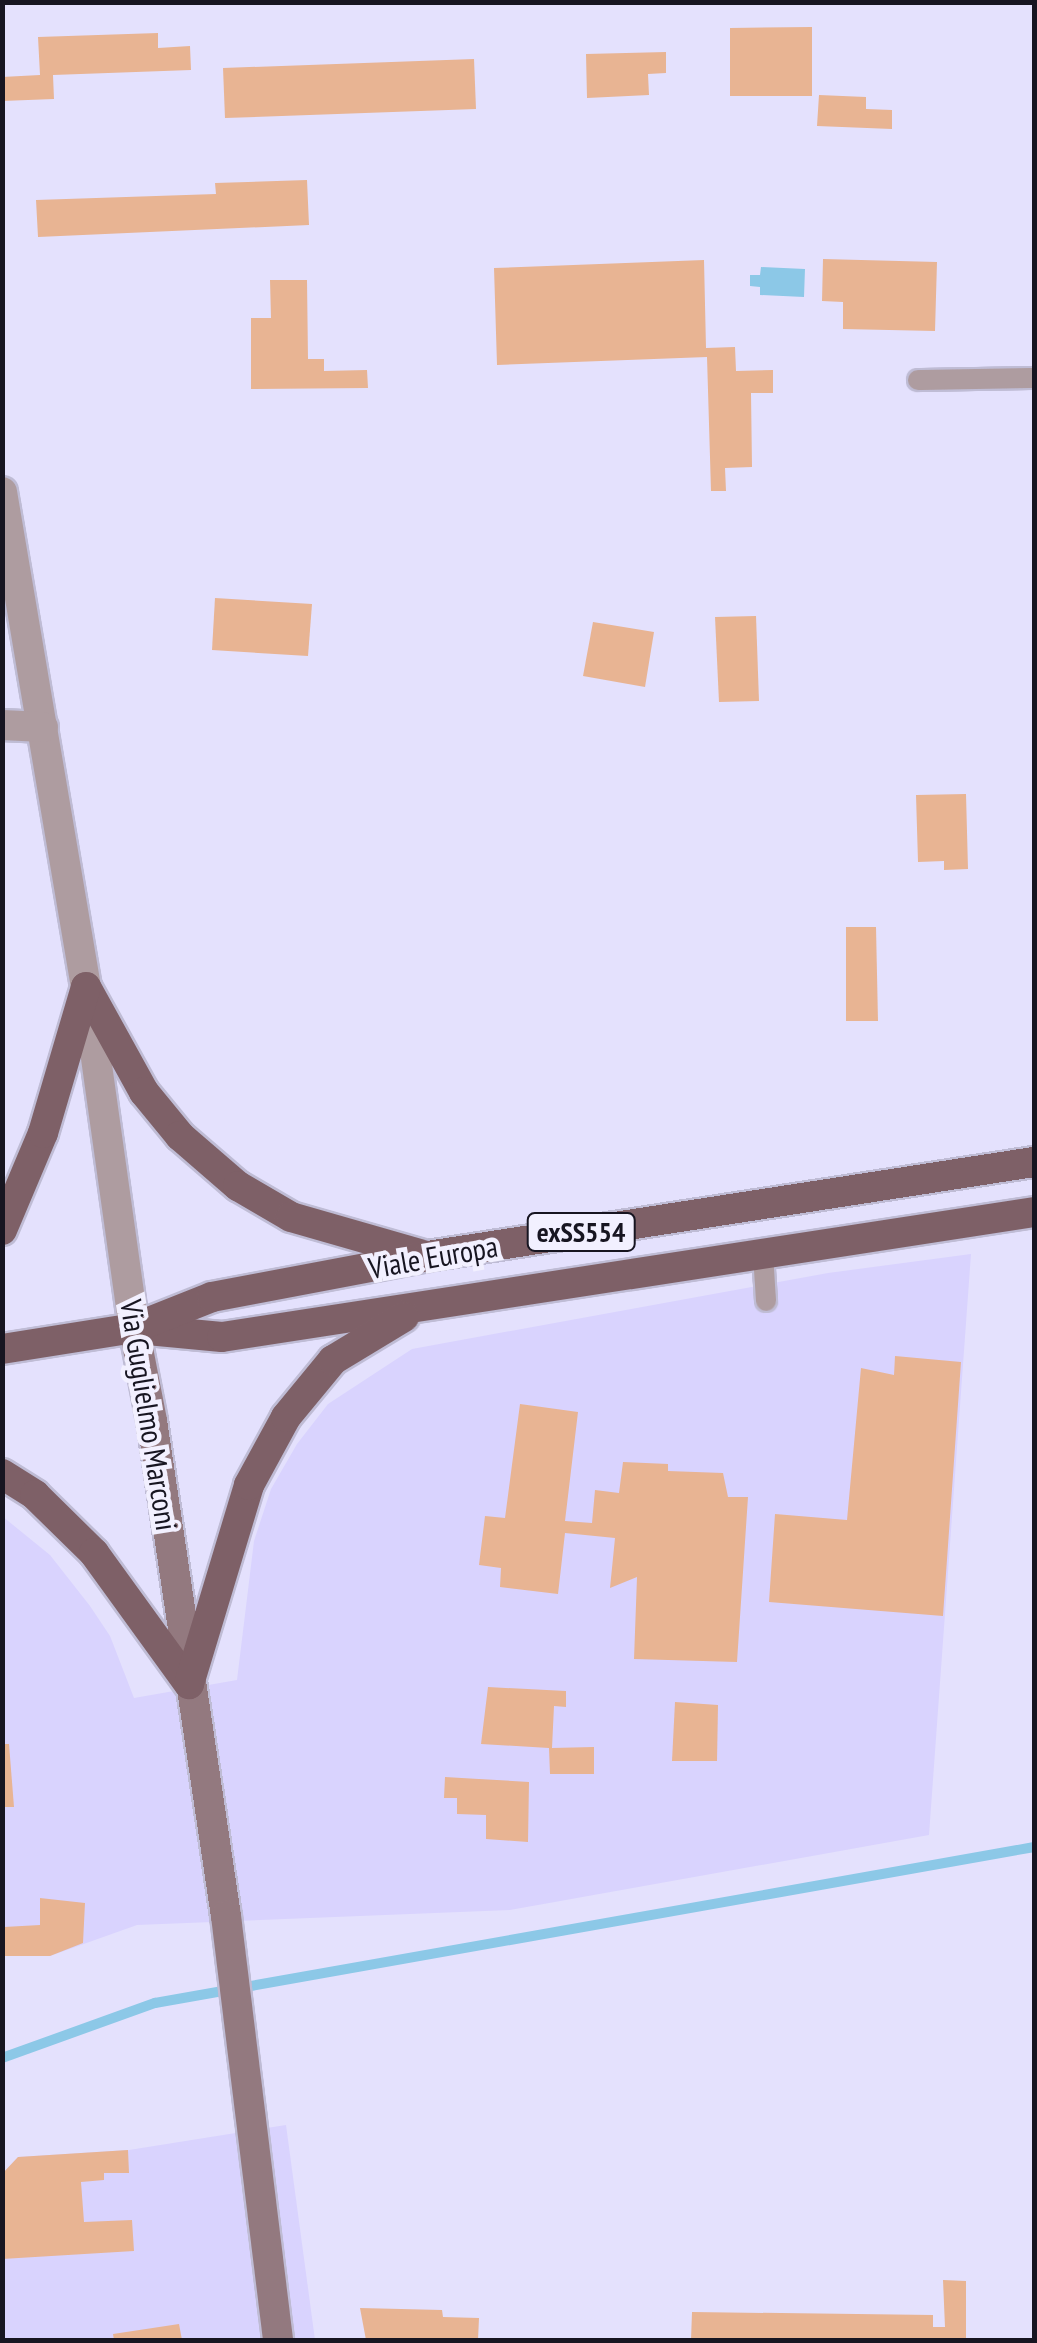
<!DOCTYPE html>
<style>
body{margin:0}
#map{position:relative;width:1037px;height:2343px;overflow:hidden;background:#e4e1fd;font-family:"PT Sans Narrow",sans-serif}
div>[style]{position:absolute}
.built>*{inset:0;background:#d9d3fe}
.water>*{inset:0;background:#8cc8e7}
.stream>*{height:10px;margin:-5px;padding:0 5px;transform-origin:5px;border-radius:5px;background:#8cc8e7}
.building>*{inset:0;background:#e8b493}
.roads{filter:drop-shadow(2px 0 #bfbcd5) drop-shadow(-2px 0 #bfbcd5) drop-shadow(0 2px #bfbcd5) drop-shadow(0 -2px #bfbcd5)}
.service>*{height:20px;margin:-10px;padding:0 10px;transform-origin:10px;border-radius:10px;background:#ae9ca0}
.minor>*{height:30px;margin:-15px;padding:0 15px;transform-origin:15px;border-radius:15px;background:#ae9ca0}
.secondary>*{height:30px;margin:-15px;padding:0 15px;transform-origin:15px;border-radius:15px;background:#93797f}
.primary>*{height:30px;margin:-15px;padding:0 15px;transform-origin:15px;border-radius:15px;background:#7e6067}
span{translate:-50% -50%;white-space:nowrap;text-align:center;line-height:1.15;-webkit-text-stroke:9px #f2f0ff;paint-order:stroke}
.shield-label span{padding:2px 8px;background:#f2f0ff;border:2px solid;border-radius:8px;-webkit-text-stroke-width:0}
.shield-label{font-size:28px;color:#171521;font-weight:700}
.street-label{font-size:30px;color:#171521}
.frame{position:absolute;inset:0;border:5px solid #171521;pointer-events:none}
</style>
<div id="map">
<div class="built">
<i style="clip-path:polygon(971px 1254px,929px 1835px,510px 1910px,137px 1925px,50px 1956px,3px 1956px,2px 1516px,50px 1555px,90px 1606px,110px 1636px,134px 1698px,237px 1680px,254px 1541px,271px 1489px,297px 1444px,328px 1404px,412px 1349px,828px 1273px)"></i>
<i style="clip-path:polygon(286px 2125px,315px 2340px,3px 2340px,2px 2174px,18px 2157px,129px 2150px)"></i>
</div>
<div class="water">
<i style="clip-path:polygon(761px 267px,805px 269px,804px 297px,760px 295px,760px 287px,750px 286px,750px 275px,760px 275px)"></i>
</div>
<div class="stream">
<i style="left:2px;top:2058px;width:163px;rotate:-19.8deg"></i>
<i style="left:155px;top:2003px;width:893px;rotate:-10.06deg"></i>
</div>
<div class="building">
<i style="clip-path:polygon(812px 27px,812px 96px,730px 96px,730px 28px)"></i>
<i style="clip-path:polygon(158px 33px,158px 48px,190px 46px,191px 70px,53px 75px,54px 99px,2px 101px,2px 77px,40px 75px,38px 37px)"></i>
<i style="clip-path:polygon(666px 52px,666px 73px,648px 74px,649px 95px,587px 98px,586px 54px)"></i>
<i style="clip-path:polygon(474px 59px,476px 109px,225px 118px,223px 68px)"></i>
<i style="clip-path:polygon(819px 95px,866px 97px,866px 109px,892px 110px,892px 129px,817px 126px)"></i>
<i style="clip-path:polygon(307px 180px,309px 225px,38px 237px,36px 200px,216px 194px,215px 183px)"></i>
<i style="clip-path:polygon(823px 259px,937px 262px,935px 331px,843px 329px,843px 302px,822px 301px)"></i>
<i style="clip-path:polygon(704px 260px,706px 348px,735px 347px,736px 371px,773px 370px,773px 393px,751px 393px,752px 467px,725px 468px,726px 491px,711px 491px,707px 357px,497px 365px,494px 268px)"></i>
<i style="clip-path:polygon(270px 280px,307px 280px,308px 359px,324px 359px,324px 371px,367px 370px,368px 388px,251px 389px,251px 318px,271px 318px)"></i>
<i style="clip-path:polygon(215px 598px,312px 604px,308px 656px,212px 650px)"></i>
<i style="clip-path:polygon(756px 616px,759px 701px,719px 702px,715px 617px)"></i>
<i style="clip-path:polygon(593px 622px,654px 632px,645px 687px,583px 676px)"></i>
<i style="clip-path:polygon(966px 794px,968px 869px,944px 870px,944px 861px,918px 862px,916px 795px)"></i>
<i style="clip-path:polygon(846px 927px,876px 927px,878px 1021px,846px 1021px)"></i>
<i style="clip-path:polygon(895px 1356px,961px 1362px,943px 1616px,769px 1602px,775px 1514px,847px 1520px,861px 1368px,894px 1375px)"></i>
<i style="clip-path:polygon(520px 1404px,578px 1412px,565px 1521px,592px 1523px,595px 1490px,619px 1493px,623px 1462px,668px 1464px,668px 1471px,723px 1473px,728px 1497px,748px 1497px,737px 1662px,634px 1659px,637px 1577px,610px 1588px,615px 1538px,565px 1533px,558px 1594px,500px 1587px,501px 1568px,479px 1565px,485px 1516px,505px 1518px)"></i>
<i style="clip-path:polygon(488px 1687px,566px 1691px,566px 1707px,554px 1706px,552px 1748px,594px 1747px,594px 1774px,550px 1774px,549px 1748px,481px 1744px)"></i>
<i style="clip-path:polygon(675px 1702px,718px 1705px,717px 1761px,672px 1761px)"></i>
<i style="clip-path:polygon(2px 1744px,9px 1744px,14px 1807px,2px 1807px)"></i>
<i style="clip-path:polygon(445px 1777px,529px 1782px,528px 1842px,486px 1839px,486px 1815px,457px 1814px,457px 1798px,444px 1798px)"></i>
<i style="clip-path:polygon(40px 1898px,85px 1903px,83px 1943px,50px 1956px,5px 1956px,4px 1927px,40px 1925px)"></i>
<i style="clip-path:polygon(128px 2150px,129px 2173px,104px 2173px,104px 2180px,81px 2182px,84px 2222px,132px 2220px,134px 2251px,2px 2259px,2px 2174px,18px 2157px)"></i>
<i style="clip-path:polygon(943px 2280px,966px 2281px,966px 2340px,691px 2340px,692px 2312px,933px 2315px,933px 2327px,945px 2327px)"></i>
<i style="clip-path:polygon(360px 2308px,442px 2310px,443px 2317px,479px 2318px,478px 2340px,366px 2340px)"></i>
<i style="clip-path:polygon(179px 2324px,182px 2340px,114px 2340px,113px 2334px)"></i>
</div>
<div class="roads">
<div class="service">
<i style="left:918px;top:380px;width:116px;rotate:-1deg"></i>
<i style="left:763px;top:1254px;width:47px;rotate:86.3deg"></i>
</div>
<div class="minor">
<i style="left:2px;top:492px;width:502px;rotate:80.37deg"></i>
<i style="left:86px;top:987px;width:344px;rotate:82deg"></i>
<i style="left:2px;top:725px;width:41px;rotate:2.8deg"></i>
</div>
<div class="secondary">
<i style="left:134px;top:1328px;width:95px;rotate:79deg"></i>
<i style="left:152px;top:1421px;width:501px;rotate:81.5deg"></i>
<i style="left:226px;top:1916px;width:427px;rotate:83deg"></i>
</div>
<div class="primary">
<i style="left:86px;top:987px;width:120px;rotate:61.1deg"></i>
<i style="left:144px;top:1092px;width:57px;rotate:50.7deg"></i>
<i style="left:180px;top:1136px;width:77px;rotate:40.8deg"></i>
<i style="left:238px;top:1186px;width:61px;rotate:30.3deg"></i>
<i style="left:291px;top:1217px;width:134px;rotate:16deg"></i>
<i style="left:2px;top:1230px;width:105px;rotate:-67.1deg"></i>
<i style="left:43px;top:1133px;width:152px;rotate:-73.6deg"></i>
<i style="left:137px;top:1329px;width:85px;rotate:5.4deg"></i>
<i style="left:222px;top:1337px;width:822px;rotate:-8.75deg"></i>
<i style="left:2px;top:1349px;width:134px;rotate:-9deg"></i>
<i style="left:134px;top:1328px;width:84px;rotate:-21.7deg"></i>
<i style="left:212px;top:1297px;width:220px;rotate:-10.7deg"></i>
<i style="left:428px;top:1256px;width:613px;rotate:-8.82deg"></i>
<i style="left:2px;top:1474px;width:39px;rotate:32deg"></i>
<i style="left:35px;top:1495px;width:83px;rotate:44.5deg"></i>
<i style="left:94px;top:1553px;width:162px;rotate:54.1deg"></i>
<i style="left:189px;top:1684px;width:208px;rotate:-73.2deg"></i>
<i style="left:249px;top:1485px;width:77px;rotate:-61.4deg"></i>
<i style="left:286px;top:1417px;width:74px;rotate:-50.5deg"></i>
<i style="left:333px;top:1360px;width:83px;rotate:-31.2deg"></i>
</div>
</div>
<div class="shield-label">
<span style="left:581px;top:1232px">exSS554</span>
</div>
<div class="street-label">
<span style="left:433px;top:1257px;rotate:-10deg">Viale Europa</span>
<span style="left:149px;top:1415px;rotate:81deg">Via Guglielmo Marconi</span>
</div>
<div class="frame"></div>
</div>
